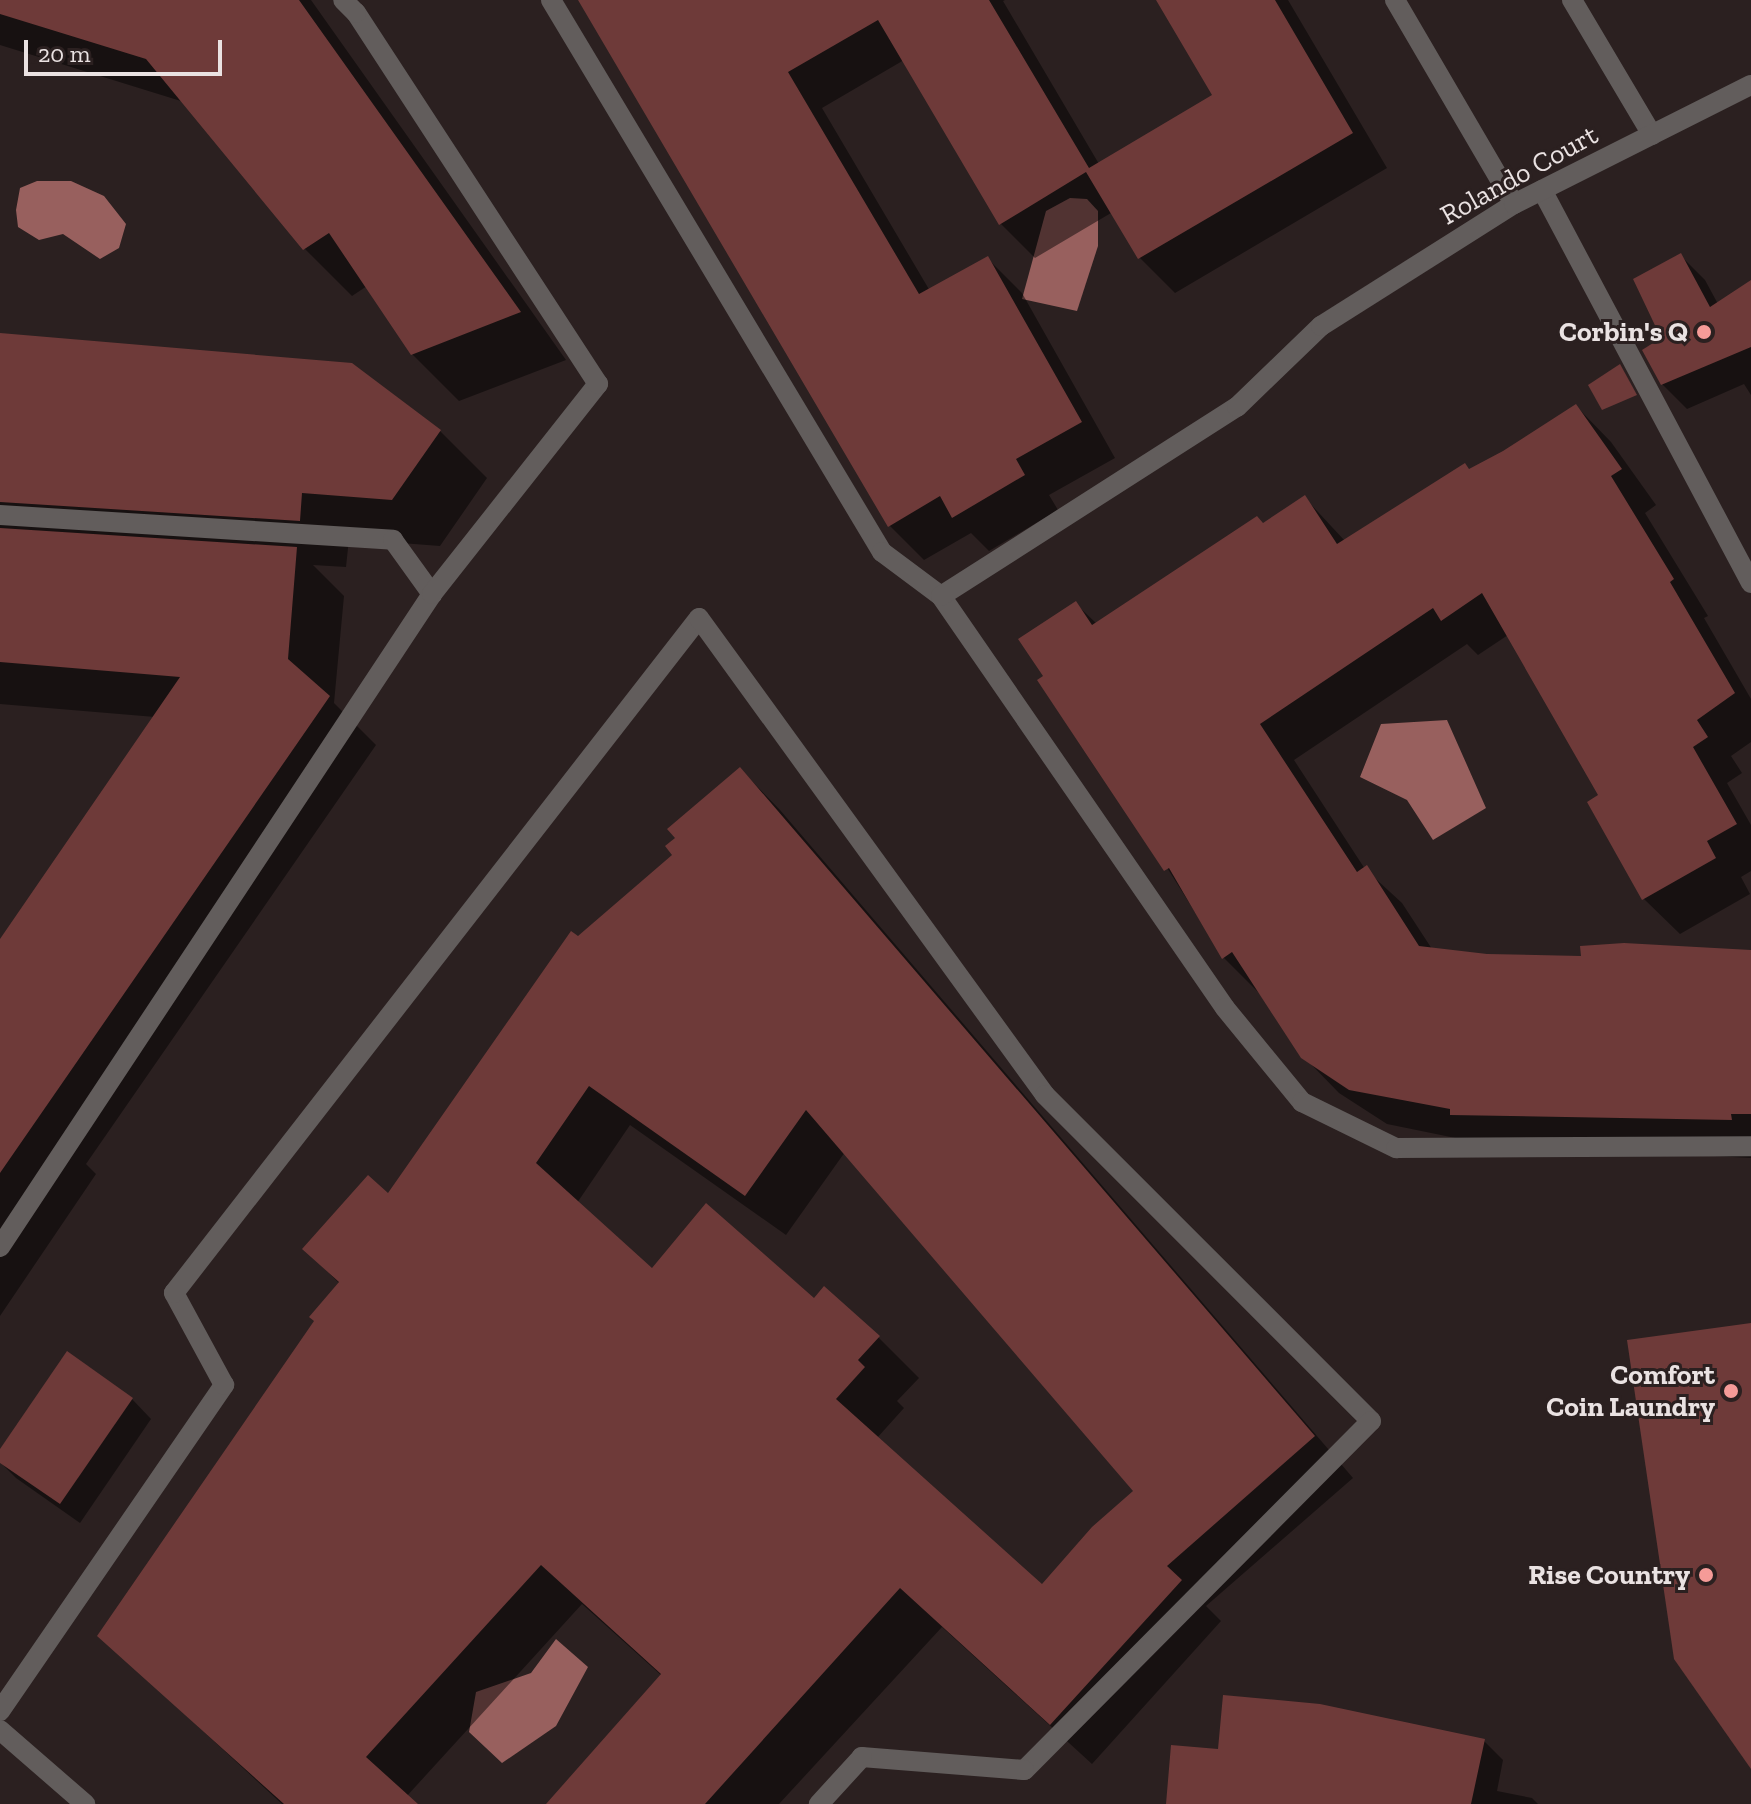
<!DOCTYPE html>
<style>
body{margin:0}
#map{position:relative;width:1751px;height:1804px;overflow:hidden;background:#2b2020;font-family:"Zilla Slab",serif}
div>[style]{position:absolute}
.water>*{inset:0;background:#98605e}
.shadow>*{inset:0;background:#0007}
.building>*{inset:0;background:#6e3a39}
.service>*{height:20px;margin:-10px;padding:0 10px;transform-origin:10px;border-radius:10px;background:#625d5c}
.minor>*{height:20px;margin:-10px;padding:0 10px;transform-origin:10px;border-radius:10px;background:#625d5c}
.tertiary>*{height:20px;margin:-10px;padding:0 10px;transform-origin:10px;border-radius:10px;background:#625d5c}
.dots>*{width:22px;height:22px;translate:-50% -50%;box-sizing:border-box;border:4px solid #2b2020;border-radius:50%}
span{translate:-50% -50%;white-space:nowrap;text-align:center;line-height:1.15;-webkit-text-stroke:6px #2b2020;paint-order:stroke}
.street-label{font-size:28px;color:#eae2e2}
.poi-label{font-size:28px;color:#eae2e2;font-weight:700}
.right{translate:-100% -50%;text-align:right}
.scale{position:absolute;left:24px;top:40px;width:198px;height:36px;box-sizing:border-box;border:4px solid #eae2e2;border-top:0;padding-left:10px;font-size:24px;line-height:28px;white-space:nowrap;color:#eae2e2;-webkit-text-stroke:6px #2b2020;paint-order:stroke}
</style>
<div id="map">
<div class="water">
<i style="clip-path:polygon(37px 181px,71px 181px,104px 196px,126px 224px,119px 248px,100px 259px,63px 234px,39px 240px,18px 227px,16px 210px,20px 188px)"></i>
<i style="clip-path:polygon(1070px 198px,1087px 199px,1098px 211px,1098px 246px,1077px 311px,1022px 299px,1046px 211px)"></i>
<i style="clip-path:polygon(1447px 720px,1486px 808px,1433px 840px,1407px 800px,1360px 777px,1381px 724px)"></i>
<i style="clip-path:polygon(556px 1639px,588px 1667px,556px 1726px,502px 1763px,469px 1732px,476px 1692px,531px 1673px)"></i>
</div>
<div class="shadow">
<i style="clip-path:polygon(0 0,311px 0,566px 360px,459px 401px,412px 354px,367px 286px,352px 296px,305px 249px,184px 102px,0 45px)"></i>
<i style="clip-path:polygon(580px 0,1005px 0,1003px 1px,1099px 164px,1215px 96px,1158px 0,1288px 0,1387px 168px,1175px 293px,1140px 258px,1111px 213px,1035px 258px,1000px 223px,904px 60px,822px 108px,930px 291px,987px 258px,1022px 293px,1115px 458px,1049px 495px,1058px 510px,989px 551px,971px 533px,924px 560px,889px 525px)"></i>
<i style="clip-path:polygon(1680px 255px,1705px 280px,1718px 304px,1751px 283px,1751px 395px,1744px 384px,1687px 409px,1662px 384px,1663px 339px)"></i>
<i style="clip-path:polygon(0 335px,440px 431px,487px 478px,440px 546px,349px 539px,346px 567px,313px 565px,344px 596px,334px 703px,376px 745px,86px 1164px,96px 1174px,0 1316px,0 943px,155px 717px,0 704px)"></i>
<i style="clip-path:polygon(1576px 406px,1611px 442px,1656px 505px,1645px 513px,1708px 616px,1704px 618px,1751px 699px,1751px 742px,1731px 756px,1742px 773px,1727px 783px,1751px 825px,1751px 871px,1741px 877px,1750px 894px,1680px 934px,1644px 899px,1589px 802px,1601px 796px,1508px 635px,1478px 655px,1467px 644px,1294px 760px,1365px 869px,1402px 903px,1432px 949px,1486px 956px,1583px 958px,1751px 952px,1751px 1158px,1480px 1143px,1387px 1124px,1339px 1093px,1303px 1056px,1259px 993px,1224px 958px,1046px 676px,1076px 604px,1097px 624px,1305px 498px,1345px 541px,1504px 453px)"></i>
<i style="clip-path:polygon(evenodd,740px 769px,780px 810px,1353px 1478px,1206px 1606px,1221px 1621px,1092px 1764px,942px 1627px,779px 1804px,549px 1804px,662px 1676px,582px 1604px,406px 1797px,415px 1804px,282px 1804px,100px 1636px,340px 1284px,305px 1249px,388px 1196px,579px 939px,675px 855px,740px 769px,630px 1125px,786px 1235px,845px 1152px,1136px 1491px,1042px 1587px,877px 1438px,904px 1408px,897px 1401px,919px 1378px,878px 1337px,814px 1300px,652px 1271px,577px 1203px,630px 1125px)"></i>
<i style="clip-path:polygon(132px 1399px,151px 1419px,80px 1523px,16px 1478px,0 1462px,0 1453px)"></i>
<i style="clip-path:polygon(1484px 1741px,1503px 1760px,1497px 1791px,1532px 1798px,1538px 1804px,1168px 1804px,1220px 1751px)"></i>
</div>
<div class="building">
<i style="clip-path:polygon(0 0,299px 0,521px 312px,411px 355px,329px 233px,303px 250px,146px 59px,0 14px)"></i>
<i style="clip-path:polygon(578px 0,989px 0,1089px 168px,1212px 95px,1156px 0,1275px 0,1353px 133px,1138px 259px,1086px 172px,999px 225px,878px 20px,788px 72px,919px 294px,988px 256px,1082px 422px,1016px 459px,1025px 475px,952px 518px,940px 496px,888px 527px)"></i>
<i style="clip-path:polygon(1681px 253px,1710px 307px,1751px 280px,1751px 347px,1661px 385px,1642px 350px,1661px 338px,1633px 279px)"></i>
<i style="clip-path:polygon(0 333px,352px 363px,441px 430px,392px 500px,302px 493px,300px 521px,0 502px)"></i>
<i style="clip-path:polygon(1620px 364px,1637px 395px,1602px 410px,1588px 385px)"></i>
<i style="clip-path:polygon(1576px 404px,1622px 469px,1611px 476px,1674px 579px,1670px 582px,1735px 693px,1697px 720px,1708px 737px,1693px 747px,1737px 824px,1707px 841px,1716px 858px,1642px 900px,1587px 802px,1598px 795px,1482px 593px,1441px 621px,1433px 608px,1260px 724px,1357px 872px,1367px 865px,1419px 946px,1487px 954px,1581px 956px,1580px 946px,1624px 943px,1751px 950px,1751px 1114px,1731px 1114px,1732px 1120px,1450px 1115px,1450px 1109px,1349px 1090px,1301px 1058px,1232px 952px,1222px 959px,1169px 868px,1164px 871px,1037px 680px,1043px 676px,1018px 639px,1076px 601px,1092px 625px,1257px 516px,1263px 523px,1305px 495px,1337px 544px,1465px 463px,1469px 469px,1503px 451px)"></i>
<i style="clip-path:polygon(0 528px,297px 547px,288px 659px,330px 696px,0 1173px,0 939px,180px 677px,0 662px)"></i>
<i style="clip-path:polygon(evenodd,740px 767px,1315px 1436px,1167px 1566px,1182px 1580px,1050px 1725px,900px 1588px,705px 1804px,546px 1804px,661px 1674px,541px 1565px,366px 1757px,418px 1804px,284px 1804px,97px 1636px,314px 1321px,309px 1317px,339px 1282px,302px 1249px,368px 1175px,388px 1193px,571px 931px,578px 936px,672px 855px,665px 846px,675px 838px,667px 829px,740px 767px,589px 1086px,745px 1196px,806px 1110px,1133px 1491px,1092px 1527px,1042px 1584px,836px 1399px,865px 1367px,858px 1360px,880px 1336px,824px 1286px,814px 1298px,706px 1203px,652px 1268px,536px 1163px,589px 1086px)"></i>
<i style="clip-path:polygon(1751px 1323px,1751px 1769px,1674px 1659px,1627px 1340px)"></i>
<i style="clip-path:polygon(67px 1351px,133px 1398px,60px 1504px,0 1463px,0 1449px)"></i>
<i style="clip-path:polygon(1223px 1695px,1320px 1704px,1485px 1739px,1471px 1804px,1166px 1804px,1171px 1745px,1218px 1749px)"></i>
</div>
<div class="service">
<i style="left:551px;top:0;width:644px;rotate:59.05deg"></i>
<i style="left:882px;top:552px;width:74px;rotate:36.7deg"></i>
<i style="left:941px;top:596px;width:500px;rotate:55.42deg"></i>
<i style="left:1225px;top:1008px;width:122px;rotate:50.7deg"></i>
<i style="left:1302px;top:1102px;width:105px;rotate:26.1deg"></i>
<i style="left:1396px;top:1148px;width:355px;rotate:-0.3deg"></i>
<i style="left:1395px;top:0;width:236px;rotate:59.7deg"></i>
<i style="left:1572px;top:0;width:157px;rotate:59.3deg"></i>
<i style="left:1542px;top:190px;width:445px;rotate:62deg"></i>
<i style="left:0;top:515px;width:394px;rotate:3.6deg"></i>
<i style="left:393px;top:540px;width:67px;rotate:54.2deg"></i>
<i style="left:941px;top:596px;width:351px;rotate:-32.6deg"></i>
<i style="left:1237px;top:407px;width:117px;rotate:-44deg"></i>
<i style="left:0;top:1247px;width:783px;rotate:-56.51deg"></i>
<i style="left:432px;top:594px;width:268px;rotate:-51.7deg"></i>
<i style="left:598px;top:384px;width:443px;rotate:-123.1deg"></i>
<i style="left:356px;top:13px;width:18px;rotate:-135deg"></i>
<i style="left:0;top:1711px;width:396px;rotate:-55.5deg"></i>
<i style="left:224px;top:1385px;width:105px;rotate:-118.5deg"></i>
<i style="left:174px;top:1293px;width:855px;rotate:-52.13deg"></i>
<i style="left:699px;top:618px;width:589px;rotate:54.04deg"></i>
<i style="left:1045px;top:1095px;width:461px;rotate:45deg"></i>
<i style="left:1371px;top:1421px;width:492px;rotate:134.8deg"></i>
<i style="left:1024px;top:1770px;width:163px;rotate:-175.4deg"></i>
<i style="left:862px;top:1757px;width:64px;rotate:132.5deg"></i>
</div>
<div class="minor">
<i style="left:1321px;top:326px;width:228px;rotate:-32.3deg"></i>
<i style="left:1514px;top:204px;width:265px;rotate:-26.7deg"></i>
</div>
<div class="tertiary">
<i style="left:0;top:1730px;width:113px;rotate:41deg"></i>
</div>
<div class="dots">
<i style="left:1704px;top:332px;background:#f59b98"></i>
<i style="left:1731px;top:1391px;background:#f59b98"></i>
<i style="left:1706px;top:1575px;background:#f59b98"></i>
</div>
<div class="street-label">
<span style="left:1519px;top:175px;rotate:-29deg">Rolando Court</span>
</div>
<div class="poi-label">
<span class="right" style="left:1688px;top:332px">Corbin's Q</span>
<span class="right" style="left:1715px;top:1391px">Comfort<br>Coin Laundry</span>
<span class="right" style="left:1690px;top:1575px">Rise Country</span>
</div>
<div class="scale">20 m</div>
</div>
